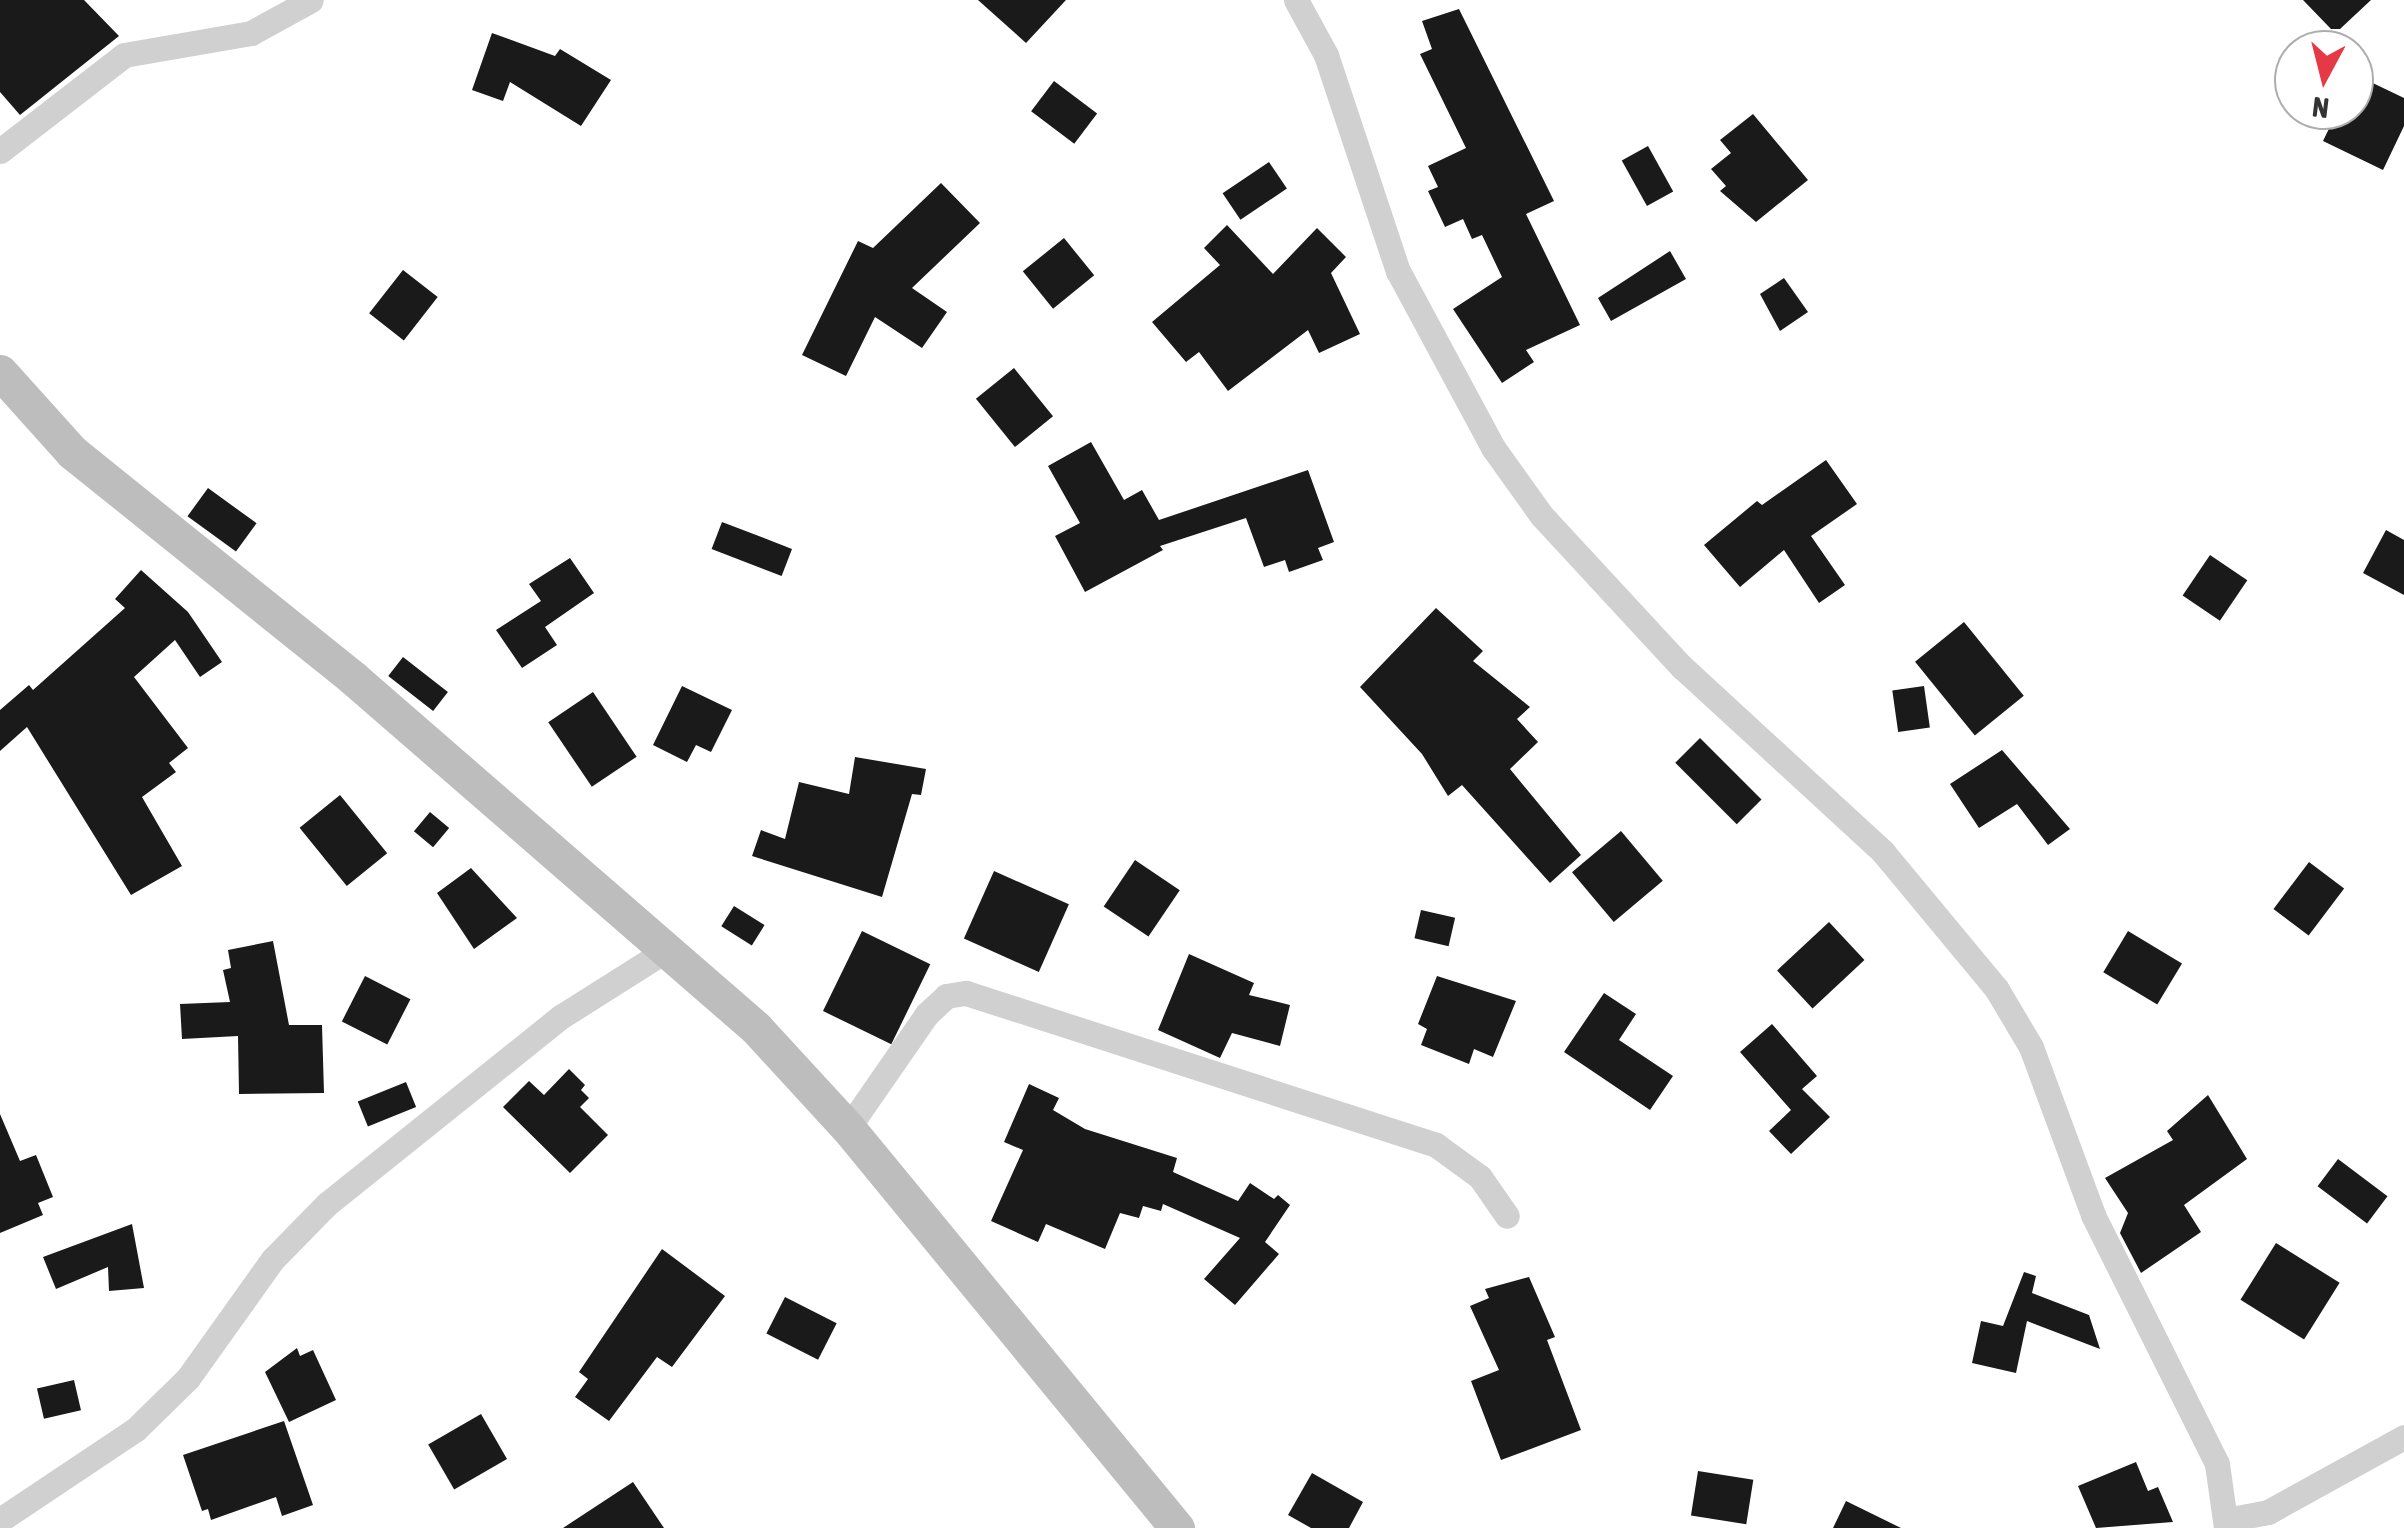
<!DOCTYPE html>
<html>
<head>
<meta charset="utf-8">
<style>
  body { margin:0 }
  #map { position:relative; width:2404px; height:1528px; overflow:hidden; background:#fff; font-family:"Asap Condensed",sans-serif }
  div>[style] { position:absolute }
  .building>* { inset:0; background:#1a1a1a; transform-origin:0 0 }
  .minor>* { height:25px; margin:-12.5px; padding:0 12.5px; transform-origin:12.5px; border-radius:12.5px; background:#d0d0d0 }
  .secondary>* { height:35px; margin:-17.5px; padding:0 17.5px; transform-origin:17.5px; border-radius:17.5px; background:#bdbdbd }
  span { translate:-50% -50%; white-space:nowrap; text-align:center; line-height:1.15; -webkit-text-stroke:10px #fff; paint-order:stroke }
  .north { position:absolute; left:2274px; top:30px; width:100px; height:100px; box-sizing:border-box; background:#fff; border:2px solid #adadad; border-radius:50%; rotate:187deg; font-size:28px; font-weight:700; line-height:40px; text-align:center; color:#333 }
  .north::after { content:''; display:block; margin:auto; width:35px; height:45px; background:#e63946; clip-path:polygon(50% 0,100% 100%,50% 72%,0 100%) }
</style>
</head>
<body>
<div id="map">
  <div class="building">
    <i style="clip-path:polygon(0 0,84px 0,119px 36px,20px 115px,0 92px)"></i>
    <i style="clip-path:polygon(978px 0,1066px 0,1026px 43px)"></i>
    <i style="clip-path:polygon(2303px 0,2371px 0,2340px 29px,2331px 29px)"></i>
    <i style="clip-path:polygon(1459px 9px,1554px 201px,1526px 214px,1580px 325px,1526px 350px,1534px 362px,1502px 383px,1453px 309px,1502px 277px,1482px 235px,1472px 239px,1463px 219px,1445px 227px,1428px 191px,1438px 187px,1428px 166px,1466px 148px,1420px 54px,1432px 49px,1422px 21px)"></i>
    <i style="clip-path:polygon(492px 33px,555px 56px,560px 49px,611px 80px,581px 126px,510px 82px,503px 101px,472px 90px)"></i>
    <i style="clip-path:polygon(2354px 74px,2404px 98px,2404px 126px,2383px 170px,2323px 141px,2338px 110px,2354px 110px)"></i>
    <i style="left:1054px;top:81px;width:54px;height:38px;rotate:37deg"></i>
    <i style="clip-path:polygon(1753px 114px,1808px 180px,1756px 222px,1720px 191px,1726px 186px,1711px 169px,1731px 153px,1720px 140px)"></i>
    <i style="left:1648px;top:146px;width:52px;height:30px;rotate:61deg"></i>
    <i style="left:1269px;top:162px;width:32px;height:56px;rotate:56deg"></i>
    <i style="clip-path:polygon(941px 183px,980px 223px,912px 288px,947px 312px,922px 348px,875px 317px,846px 376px,802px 355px,858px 241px,873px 248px)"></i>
    <i style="clip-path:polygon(1227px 225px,1273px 274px,1317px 228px,1346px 257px,1331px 273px,1360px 334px,1319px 353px,1308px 330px,1228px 391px,1199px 352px,1186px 362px,1152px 322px,1220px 265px,1204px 248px)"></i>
    <i style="left:1064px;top:238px;width:48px;height:53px;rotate:51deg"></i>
    <i style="clip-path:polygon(1670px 251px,1686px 279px,1611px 321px,1598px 298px)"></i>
    <i style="left:403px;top:270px;width:44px;height:55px;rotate:38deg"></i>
    <i style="clip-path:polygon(1784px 278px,1808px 312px,1780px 331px,1760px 294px)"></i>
    <i style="left:1014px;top:368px;width:62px;height:49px;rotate:51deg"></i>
    <i style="clip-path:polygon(1091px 442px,1124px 500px,1142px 490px,1159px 520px,1308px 470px,1334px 542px,1318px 548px,1323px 560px,1289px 572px,1285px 560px,1264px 567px,1246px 518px,1160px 546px,1163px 550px,1085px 592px,1055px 536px,1080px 523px,1048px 466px)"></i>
    <i style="clip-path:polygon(1826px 460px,1857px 504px,1811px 536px,1845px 585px,1819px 603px,1784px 550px,1740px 587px,1704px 545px,1757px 501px,1762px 505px)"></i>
    <i style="left:208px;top:488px;width:60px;height:35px;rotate:36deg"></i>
    <i style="left:722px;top:522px;width:75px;height:29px;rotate:21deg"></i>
    <i style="clip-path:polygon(2386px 530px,2404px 540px,2404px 595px,2363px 573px)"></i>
    <i style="left:2210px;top:555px;width:45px;height:49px;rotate:34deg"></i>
    <i style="clip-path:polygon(570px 558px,594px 593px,545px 627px,557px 645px,522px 668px,496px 630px,541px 601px,529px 584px)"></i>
    <i style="clip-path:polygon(141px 570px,188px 612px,222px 662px,200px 677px,175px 640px,134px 677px,188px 748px,169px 763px,176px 772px,142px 797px,182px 866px,131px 895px,27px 727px,0 751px,0 710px,29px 685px,33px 690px,125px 608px,115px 599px)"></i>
    <i style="clip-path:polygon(1436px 608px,1483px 651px,1473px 661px,1530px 707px,1517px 719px,1538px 742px,1510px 769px,1581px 855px,1550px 883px,1462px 785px,1448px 796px,1422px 754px,1360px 687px)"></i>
    <i style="left:1964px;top:622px;width:95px;height:63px;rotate:51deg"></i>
    <i style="left:403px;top:657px;width:57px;height:24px;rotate:38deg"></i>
    <i style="clip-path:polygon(682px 686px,732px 710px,711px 752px,696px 745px,687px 762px,653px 745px)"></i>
    <i style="left:1924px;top:686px;width:42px;height:32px;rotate:82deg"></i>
    <i style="left:593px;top:692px;width:78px;height:54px;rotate:56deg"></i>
    <i style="left:1700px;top:738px;width:87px;height:35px;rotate:45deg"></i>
    <i style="clip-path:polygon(2002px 750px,2070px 829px,2048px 845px,2017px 804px,1979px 828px,1950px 784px)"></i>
    <i style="clip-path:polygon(855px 757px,926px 769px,921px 795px,912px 794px,882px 897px,752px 856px,761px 830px,785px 839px,799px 782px,849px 794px)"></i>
    <i style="left:340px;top:795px;width:75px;height:52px;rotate:51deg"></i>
    <i style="left:430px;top:812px;width:25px;height:25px;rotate:40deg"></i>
    <i style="left:1621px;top:831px;width:65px;height:64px;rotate:50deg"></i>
    <i style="left:1135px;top:860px;width:54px;height:56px;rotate:34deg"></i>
    <i style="left:2309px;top:862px;width:44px;height:59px;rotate:37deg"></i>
    <i style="clip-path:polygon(471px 868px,517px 918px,474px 949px,437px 893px)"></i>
    <i style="left:994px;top:871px;width:82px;height:74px;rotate:24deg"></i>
    <i style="left:734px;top:906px;width:36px;height:24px;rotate:32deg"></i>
    <i style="left:1421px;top:910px;width:35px;height:29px;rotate:13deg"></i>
    <i style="left:1829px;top:922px;width:52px;height:71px;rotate:47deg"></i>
    <i style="left:862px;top:931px;width:76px;height:89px;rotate:26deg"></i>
    <i style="left:2128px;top:931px;width:63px;height:48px;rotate:31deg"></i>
    <i style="clip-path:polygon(273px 941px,289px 1025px,322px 1025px,324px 1093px,239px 1094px,238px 1036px,182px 1039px,180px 1004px,230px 1002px,223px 970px,231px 968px,228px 950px)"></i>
    <i style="clip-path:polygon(1189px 954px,1254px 983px,1249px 995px,1290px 1005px,1280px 1046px,1232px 1033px,1220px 1058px,1158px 1030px)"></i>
    <i style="left:365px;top:976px;width:51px;height:51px;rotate:27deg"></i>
    <i style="clip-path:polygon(1437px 976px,1516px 1001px,1493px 1057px,1474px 1049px,1469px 1064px,1421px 1045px,1427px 1029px,1418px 1024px)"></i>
    <i style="clip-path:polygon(1604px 993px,1636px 1014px,1619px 1040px,1673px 1076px,1650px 1110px,1564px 1052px)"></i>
    <i style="clip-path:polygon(1772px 1024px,1817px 1076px,1802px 1089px,1830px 1117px,1791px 1154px,1769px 1131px,1791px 1110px,1740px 1052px)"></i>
    <i style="clip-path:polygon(569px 1069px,585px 1085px,581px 1090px,589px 1098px,580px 1107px,608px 1135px,570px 1173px,503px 1107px,529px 1081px,544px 1095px)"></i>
    <i style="left:406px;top:1082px;width:27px;height:52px;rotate:68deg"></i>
    <i style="clip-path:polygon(1029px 1084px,1059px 1098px,1053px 1110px,1085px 1129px,1177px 1158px,1173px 1172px,1238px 1201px,1250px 1183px,1274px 1199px,1278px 1195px,1290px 1205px,1265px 1242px,1279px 1254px,1235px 1305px,1204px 1279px,1240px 1238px,1163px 1204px,1161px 1211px,1143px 1206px,1139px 1218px,1120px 1213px,1105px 1249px,1046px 1224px,1038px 1242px,991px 1221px,1023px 1150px,1004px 1142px)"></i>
    <i style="clip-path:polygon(2208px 1095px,2247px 1159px,2184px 1205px,2201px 1232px,2141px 1273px,2120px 1233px,2128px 1213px,2105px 1178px,2173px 1140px,2167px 1131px)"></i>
    <i style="clip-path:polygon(0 1114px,20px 1161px,36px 1155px,53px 1197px,38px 1203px,43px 1215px,0 1233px)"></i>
    <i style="left:2338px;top:1159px;width:62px;height:34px;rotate:37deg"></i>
    <i style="clip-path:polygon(132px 1224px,144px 1288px,109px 1291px,108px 1267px,56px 1289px,43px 1257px)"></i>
    <i style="left:2276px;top:1243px;width:75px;height:67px;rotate:32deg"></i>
    <i style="clip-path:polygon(662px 1249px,725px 1296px,672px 1367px,657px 1357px,609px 1421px,575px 1397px,588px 1379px,579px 1372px)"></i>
    <i style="clip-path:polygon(2024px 1272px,2036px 1276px,2032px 1293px,2089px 1315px,2100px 1349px,2027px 1321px,2016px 1373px,1972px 1363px,1981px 1321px,2003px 1326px)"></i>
    <i style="clip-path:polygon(1529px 1277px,1555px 1337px,1547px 1340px,1581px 1430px,1501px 1460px,1471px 1381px,1499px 1370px,1470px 1306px,1489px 1298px,1485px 1289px)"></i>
    <i style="left:785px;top:1297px;width:58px;height:41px;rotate:27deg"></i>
    <i style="clip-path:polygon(297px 1348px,300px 1356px,313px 1350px,336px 1400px,289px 1422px,265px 1372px)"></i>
    <i style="left:74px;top:1380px;width:31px;height:38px;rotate:77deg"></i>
    <i style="left:481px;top:1414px;width:52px;height:61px;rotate:60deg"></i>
    <i style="clip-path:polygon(284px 1421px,313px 1505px,282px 1516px,276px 1497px,211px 1520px,208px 1509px,202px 1511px,183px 1455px)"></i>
    <i style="clip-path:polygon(2136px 1462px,2148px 1491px,2158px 1487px,2173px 1522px,2096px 1528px,2078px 1486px)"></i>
    <i style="left:1698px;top:1471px;width:56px;height:45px;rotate:9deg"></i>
    <i style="clip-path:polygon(1312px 1473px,1363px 1502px,1349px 1528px,1311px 1528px,1288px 1515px)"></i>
    <i style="clip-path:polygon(633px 1482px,664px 1528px,563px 1528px)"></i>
    <i style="clip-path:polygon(1846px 1501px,1901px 1528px,1833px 1528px)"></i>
  </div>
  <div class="minor">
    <i style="left:1296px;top:0;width:63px;rotate:61.4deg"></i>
    <i style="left:1326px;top:55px;width:228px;rotate:71.6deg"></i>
    <i style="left:1398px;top:271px;width:202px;rotate:61.7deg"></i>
    <i style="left:1494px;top:449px;width:82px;rotate:54.4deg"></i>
    <i style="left:1542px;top:516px;width:206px;rotate:47.2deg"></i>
    <i style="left:1682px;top:667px;width:273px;rotate:42.6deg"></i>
    <i style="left:1883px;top:852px;width:177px;rotate:50.3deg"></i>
    <i style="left:1996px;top:988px;width:69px;rotate:59.3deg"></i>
    <i style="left:2031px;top:1047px;width:179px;rotate:69.7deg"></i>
    <i style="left:2093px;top:1215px;width:278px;rotate:63.5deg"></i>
    <i style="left:2217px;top:1464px;width:65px;rotate:82deg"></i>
    <i style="left:0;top:151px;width:157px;rotate:-37.7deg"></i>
    <i style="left:124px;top:55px;width:129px;rotate:-9.8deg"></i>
    <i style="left:251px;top:33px;width:68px;rotate:-28.8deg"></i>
    <i style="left:848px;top:1128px;width:139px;rotate:-55.3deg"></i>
    <i style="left:927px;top:1014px;width:26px;rotate:-43deg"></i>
    <i style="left:946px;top:996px;width:20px;rotate:-9deg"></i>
    <i style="left:966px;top:993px;width:494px;rotate:17.9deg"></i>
    <i style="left:1436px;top:1145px;width:54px;rotate:36deg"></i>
    <i style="left:1480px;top:1177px;width:47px;rotate:55.3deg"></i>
    <i style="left:0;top:1520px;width:164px;rotate:-33.8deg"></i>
    <i style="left:136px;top:1429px;width:73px;rotate:-44.4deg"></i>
    <i style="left:188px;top:1378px;width:146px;rotate:-54.5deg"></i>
    <i style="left:273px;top:1259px;width:77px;rotate:-45.5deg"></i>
    <i style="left:327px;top:1204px;width:301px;rotate:-38.7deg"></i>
    <i style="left:562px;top:1016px;width:125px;rotate:-32.3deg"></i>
    <i style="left:2226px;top:1520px;width:43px;rotate:-10.8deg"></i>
    <i style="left:2268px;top:1512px;width:155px;rotate:-28.9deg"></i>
  </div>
  <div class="secondary">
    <i style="left:0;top:372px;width:108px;rotate:48deg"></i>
    <i style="left:72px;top:452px;width:361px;rotate:38.8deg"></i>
    <i style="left:353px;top:678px;width:534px;rotate:40.97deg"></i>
    <i style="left:756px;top:1028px;width:136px;rotate:47.4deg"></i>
    <i style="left:848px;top:1128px;width:518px;rotate:50.56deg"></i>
  </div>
  <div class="north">N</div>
</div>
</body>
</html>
